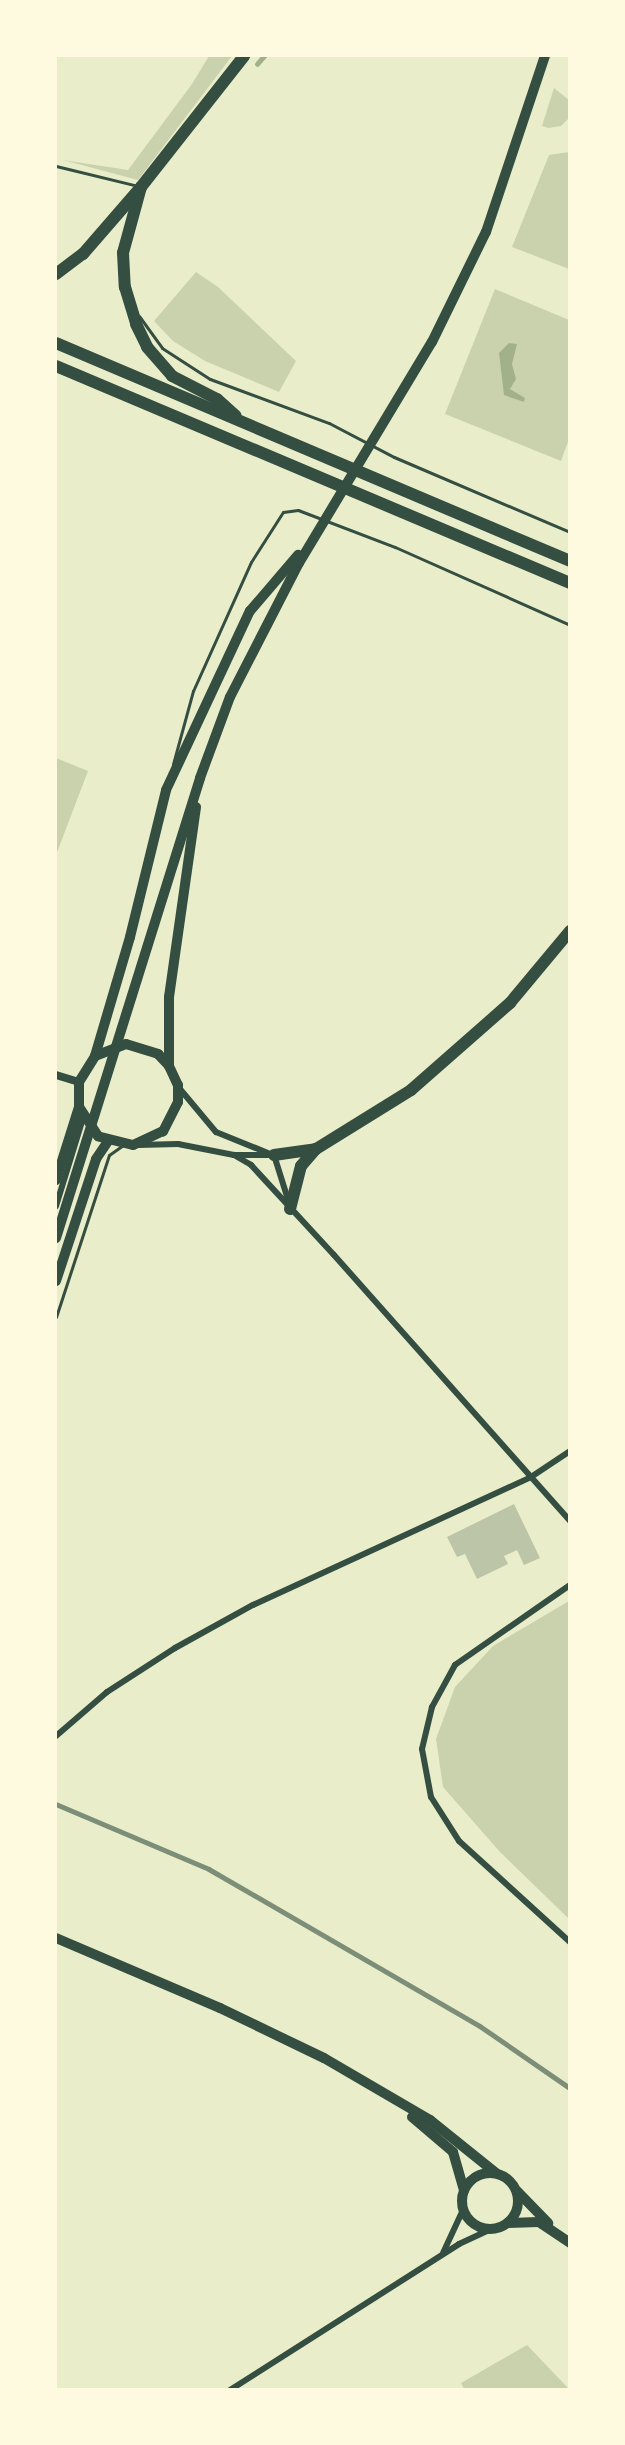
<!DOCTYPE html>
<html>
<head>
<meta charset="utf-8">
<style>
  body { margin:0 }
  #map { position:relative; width:625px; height:2445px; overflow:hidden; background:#e9edc9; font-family:"Space Grotesk",sans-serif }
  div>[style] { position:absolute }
  .green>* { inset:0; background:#cad2ad }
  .water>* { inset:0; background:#a3b18a }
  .stream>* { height:4.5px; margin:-2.25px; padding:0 2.25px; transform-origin:2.25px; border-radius:2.25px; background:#a3b18a }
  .building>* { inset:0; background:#bcc5a7 }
  .service>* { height:3px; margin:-1.5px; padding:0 1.5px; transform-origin:1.5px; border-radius:1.5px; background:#344e41 }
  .minor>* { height:6px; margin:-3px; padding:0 3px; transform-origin:3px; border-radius:3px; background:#344e41 }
  .tertiary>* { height:8px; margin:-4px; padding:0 4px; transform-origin:4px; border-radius:4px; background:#344e41 }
  .primary>* { height:10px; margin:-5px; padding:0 5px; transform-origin:5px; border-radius:5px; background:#344e41 }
  .primary>.ring { margin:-5px; padding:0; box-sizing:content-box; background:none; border:10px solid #344e41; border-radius:50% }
  .motorway>* { height:12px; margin:-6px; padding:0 6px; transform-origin:6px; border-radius:6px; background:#344e41 }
  .rail>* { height:4.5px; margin:-2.25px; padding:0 2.25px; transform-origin:2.25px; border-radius:2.25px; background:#7c8e77 }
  span { translate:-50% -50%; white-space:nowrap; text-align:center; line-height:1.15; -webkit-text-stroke:6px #fefae0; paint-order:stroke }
  .frame { position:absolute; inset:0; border:57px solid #fefae0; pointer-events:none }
</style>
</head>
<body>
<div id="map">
  <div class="green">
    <i style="clip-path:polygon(209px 56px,232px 56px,138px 180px,63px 160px,128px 170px,192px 84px)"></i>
    <i style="clip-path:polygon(554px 88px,569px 100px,569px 118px,561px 126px,549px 128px,542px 126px)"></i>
    <i style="clip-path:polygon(569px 152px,570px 152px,569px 269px,512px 247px,549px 155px)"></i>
    <i style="clip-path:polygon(196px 272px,218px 287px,296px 361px,279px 392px,205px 361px,173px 341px,154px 321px)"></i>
    <i style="clip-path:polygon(495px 289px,569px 320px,569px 439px,561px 461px,445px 414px)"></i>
    <i style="clip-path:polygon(56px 758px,88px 771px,56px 855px)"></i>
    <i style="clip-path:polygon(569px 1601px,569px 1919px,500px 1852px,443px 1787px,436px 1739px,455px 1687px,493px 1646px)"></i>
    <i style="clip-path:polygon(527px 2345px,569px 2389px,464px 2389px,461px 2383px)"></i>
  </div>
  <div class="water">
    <i style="clip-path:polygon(509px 343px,517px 344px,512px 364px,516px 379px,510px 389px,525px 398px,524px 402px,504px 395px,499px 353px)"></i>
  </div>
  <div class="stream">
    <i style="left:257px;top:64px;width:11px;rotate:-49deg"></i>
  </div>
  <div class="building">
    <i style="clip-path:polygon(514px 1504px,540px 1558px,524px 1565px,517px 1550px,504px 1556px,508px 1564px,477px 1579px,465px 1554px,457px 1557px,447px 1537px)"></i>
  </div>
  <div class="service">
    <i style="left:56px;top:166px;width:84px;rotate:13.7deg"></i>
    <i style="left:139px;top:316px;width:39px;rotate:54deg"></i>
    <i style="left:162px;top:348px;width:57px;rotate:32.9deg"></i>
    <i style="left:210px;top:379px;width:127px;rotate:20.3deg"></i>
    <i style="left:329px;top:423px;width:73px;rotate:27.6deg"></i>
    <i style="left:394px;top:457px;width:191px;rotate:23.1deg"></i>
    <i style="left:173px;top:764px;width:76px;rotate:-74.7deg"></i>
    <i style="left:193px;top:691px;width:141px;rotate:-65.8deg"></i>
    <i style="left:251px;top:562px;width:59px;rotate:-57.4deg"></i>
    <i style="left:283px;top:512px;width:15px;rotate:-8deg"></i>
    <i style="left:298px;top:510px;width:104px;rotate:20.9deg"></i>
    <i style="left:395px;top:547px;width:192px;rotate:24deg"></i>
    <i style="left:56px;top:1317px;width:170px;rotate:-71.9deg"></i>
    <i style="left:109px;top:1155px;width:16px;rotate:-35deg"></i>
  </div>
  <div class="minor">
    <i style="left:180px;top:1089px;width:56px;rotate:50.1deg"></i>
    <i style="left:216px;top:1132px;width:56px;rotate:22deg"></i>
    <i style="left:138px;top:1145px;width:40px;rotate:-1.4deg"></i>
    <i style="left:178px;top:1144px;width:57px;rotate:11.1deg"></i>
    <i style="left:234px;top:1155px;width:40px"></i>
    <i style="left:234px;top:1155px;width:20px;rotate:30deg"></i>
    <i style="left:251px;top:1165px;width:122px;rotate:47.3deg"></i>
    <i style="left:334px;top:1255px;width:356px;rotate:48.4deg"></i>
    <i style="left:274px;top:1155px;width:50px;rotate:72.6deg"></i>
    <i style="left:56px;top:1206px;width:92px;rotate:-72.9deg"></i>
    <i style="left:570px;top:1585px;width:140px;rotate:145.2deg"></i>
    <i style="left:455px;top:1665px;width:48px;rotate:118.7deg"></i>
    <i style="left:432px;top:1707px;width:43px;rotate:103.4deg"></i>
    <i style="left:422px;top:1749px;width:49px;rotate:79.4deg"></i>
    <i style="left:431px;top:1797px;width:52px;rotate:57.5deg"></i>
    <i style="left:459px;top:1841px;width:150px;rotate:42.3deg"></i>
    <i style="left:56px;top:1736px;width:67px;rotate:-40.8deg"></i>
    <i style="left:107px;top:1692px;width:81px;rotate:-32.9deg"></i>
    <i style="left:175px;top:1648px;width:89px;rotate:-28.9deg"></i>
    <i style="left:253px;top:1605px;width:306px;rotate:-24.7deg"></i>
    <i style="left:531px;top:1477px;width:47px;rotate:-33.7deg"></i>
    <i style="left:443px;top:2253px;width:47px;rotate:-65.1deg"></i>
    <i style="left:230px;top:2390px;width:272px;rotate:-32.5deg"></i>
    <i style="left:459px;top:2244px;width:35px;rotate:-25deg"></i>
  </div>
  <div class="tertiary">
    <i style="left:56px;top:1075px;width:24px;rotate:17deg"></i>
  </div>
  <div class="primary">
    <i style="left:95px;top:1056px;width:33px;rotate:-21deg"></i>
    <i style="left:126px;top:1044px;width:34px;rotate:17deg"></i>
    <i style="left:158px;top:1054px;width:16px;rotate:47deg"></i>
    <i style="left:169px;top:1066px;width:21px;rotate:65deg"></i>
    <i style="left:178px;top:1085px;width:17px;rotate:90deg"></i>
    <i style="left:178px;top:1102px;width:33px;rotate:117deg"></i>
    <i style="left:163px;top:1131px;width:33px;rotate:155deg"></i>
    <i style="left:133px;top:1145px;width:36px;rotate:-166deg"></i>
    <i style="left:98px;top:1136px;width:35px;rotate:-123deg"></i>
    <i style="left:79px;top:1107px;width:25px;rotate:-90deg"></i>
    <i style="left:79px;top:1082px;width:31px;rotate:-58deg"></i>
    <i style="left:95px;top:1056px;width:124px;rotate:-73.6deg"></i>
    <i style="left:130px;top:937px;width:151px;rotate:-76.2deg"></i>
    <i style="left:166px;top:790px;width:198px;rotate:-64.9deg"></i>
    <i style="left:250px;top:611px;width:74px;rotate:-49.4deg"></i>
    <i style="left:169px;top:1066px;width:69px;rotate:-90deg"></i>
    <i style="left:169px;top:997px;width:192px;rotate:-81.9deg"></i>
    <i style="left:56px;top:1180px;width:77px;rotate:-72.5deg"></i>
    <i style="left:56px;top:1238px;width:482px;rotate:-72.6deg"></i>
    <i style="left:200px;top:778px;width:86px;rotate:-69.7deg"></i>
    <i style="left:230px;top:697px;width:151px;rotate:-62.8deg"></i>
    <i style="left:299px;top:563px;width:258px;rotate:-59deg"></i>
    <i style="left:432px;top:342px;width:123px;rotate:-63.9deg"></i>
    <i style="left:486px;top:232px;width:186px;rotate:-71.5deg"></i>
    <i style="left:56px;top:1281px;width:128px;rotate:-71.8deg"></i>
    <i style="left:96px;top:1159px;width:22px;rotate:-56deg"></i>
    <i style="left:56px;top:1938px;width:178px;rotate:23.1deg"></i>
    <i style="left:220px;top:2008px;width:115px;rotate:25.7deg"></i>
    <i style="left:324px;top:2058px;width:123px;rotate:30.3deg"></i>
    <i style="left:430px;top:2120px;width:85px;rotate:38.8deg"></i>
    <i style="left:412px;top:2117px;width:54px;rotate:40.5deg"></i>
    <i style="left:453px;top:2152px;width:40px;rotate:74deg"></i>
    <i class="ring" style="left:462px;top:2173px;width:46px;height:46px"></i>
    <i style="left:517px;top:2191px;width:45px;rotate:45.9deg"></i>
    <i style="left:508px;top:2223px;width:31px;rotate:-2deg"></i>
    <i style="left:539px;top:2222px;width:37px;rotate:34deg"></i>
  </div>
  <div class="motorway">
    <i style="left:141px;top:187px;width:68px;rotate:105.3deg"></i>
    <i style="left:123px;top:253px;width:34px;rotate:87deg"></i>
    <i style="left:125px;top:287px;width:39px;rotate:73deg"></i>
    <i style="left:136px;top:324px;width:25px;rotate:64deg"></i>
    <i style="left:147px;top:347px;width:38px;rotate:49deg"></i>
    <i style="left:172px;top:376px;width:51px;rotate:27.1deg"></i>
    <i style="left:217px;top:399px;width:25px;rotate:42deg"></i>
    <i style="left:56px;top:274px;width:34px;rotate:-37deg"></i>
    <i style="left:83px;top:254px;width:89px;rotate:-49.1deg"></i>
    <i style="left:141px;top:187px;width:167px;rotate:-51.8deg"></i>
    <i style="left:56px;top:343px;width:558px;rotate:22.98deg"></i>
    <i style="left:56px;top:366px;width:558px;rotate:22.89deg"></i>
    <i style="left:274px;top:1155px;width:42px;rotate:-8.1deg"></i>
    <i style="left:316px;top:1149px;width:112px;rotate:-31.8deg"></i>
    <i style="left:411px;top:1090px;width:132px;rotate:-41.3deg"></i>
    <i style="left:510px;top:1003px;width:94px;rotate:-50.2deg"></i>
    <i style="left:290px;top:1209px;width:44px;rotate:-75.7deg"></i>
    <i style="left:301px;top:1166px;width:23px;rotate:-49deg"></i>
  </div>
  <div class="rail">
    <i style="left:56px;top:1804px;width:166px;rotate:23deg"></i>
    <i style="left:209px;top:1869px;width:313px;rotate:30.1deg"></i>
    <i style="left:480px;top:2026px;width:109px;rotate:34.6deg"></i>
  </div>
  <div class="frame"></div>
</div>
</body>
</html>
